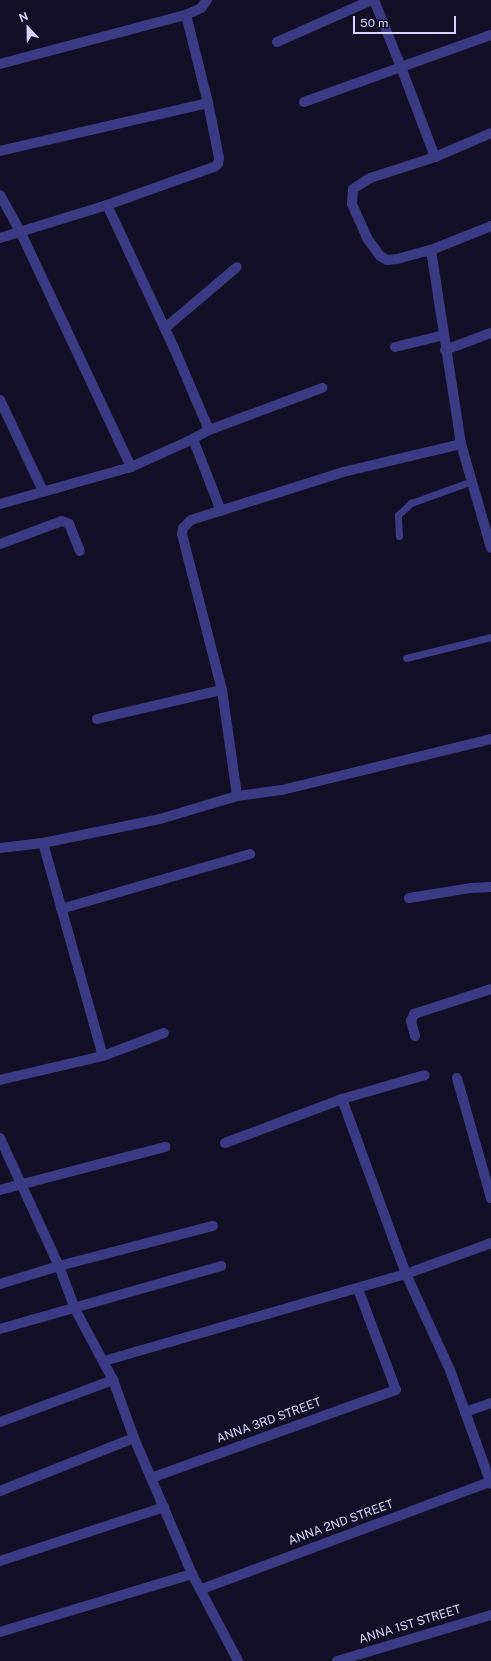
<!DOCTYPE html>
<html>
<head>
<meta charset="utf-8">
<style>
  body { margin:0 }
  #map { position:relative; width:491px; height:1661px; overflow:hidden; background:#130f26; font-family:"Public Sans",sans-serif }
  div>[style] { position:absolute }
  .service>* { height:7px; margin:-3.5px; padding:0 3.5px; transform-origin:3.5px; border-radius:3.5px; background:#3d3a85 }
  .minor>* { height:10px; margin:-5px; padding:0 5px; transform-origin:5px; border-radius:5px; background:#3d3a85 }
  span { translate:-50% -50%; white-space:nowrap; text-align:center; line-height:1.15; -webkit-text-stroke:3px #130f26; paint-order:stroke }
  .street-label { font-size:12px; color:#d9d4ff }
  .north { position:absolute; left:8px; top:8px; width:40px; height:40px; -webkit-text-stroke:3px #130f26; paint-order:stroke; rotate:338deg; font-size:11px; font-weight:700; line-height:16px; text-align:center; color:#d9d4ff }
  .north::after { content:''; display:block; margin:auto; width:14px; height:18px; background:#d9d4ff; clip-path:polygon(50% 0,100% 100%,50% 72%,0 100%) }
  .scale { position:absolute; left:353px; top:16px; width:103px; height:18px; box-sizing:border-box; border:2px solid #d9d4ff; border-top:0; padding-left:5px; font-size:12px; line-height:14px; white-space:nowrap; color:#d9d4ff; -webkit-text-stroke:3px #130f26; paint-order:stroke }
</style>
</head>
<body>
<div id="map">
  <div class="service">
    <i style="left:399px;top:536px;width:21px;rotate:-93deg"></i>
    <i style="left:398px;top:515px;width:18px;rotate:-43deg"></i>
    <i style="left:411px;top:503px;width:65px;rotate:-19.8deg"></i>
    <i style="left:406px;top:658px;width:88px;rotate:-13.9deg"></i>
  </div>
  <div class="minor">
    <i style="left:277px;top:42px;width:104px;rotate:-23.9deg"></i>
    <i style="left:0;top:64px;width:192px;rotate:-14.8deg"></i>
    <i style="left:304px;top:102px;width:103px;rotate:-19.8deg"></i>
    <i style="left:401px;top:67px;width:72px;rotate:-111.9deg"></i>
    <i style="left:491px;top:133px;width:61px;rotate:156.8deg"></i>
    <i style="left:435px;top:157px;width:68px;rotate:162.1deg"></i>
    <i style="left:370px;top:178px;width:20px;rotate:147deg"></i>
    <i style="left:353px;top:189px;width:15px;rotate:94deg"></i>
    <i style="left:352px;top:204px;width:37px;rotate:66deg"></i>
    <i style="left:367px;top:238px;width:22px;rotate:54deg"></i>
    <i style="left:380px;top:256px;width:8px;rotate:30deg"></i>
    <i style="left:387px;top:260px;width:10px;rotate:-6deg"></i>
    <i style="left:397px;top:259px;width:35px;rotate:-15deg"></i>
    <i style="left:431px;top:250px;width:65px;rotate:-21.8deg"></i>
    <i style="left:0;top:151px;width:213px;rotate:-13deg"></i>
    <i style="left:208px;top:103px;width:91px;rotate:-104deg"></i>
    <i style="left:186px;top:15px;width:17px;rotate:-25deg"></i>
    <i style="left:201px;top:8px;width:10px;rotate:-53deg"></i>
    <i style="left:435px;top:157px;width:96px;rotate:-110.7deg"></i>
    <i style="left:401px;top:67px;width:96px;rotate:-19.6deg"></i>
    <i style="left:0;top:195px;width:41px;rotate:60.9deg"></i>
    <i style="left:20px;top:231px;width:261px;rotate:64.8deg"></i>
    <i style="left:107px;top:205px;width:114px;rotate:-19.6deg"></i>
    <i style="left:214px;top:167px;width:5px;rotate:-37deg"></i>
    <i style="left:218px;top:164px;width:6px;rotate:-81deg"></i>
    <i style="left:219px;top:158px;width:56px;rotate:-101.3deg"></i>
    <i style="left:0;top:238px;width:112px;rotate:-17.1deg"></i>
    <i style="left:107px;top:205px;width:158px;rotate:64.9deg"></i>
    <i style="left:174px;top:348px;width:89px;rotate:66.9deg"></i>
    <i style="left:209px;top:430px;width:18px;rotate:151deg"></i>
    <i style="left:193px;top:439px;width:68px;rotate:155.7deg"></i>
    <i style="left:131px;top:467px;width:136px;rotate:164.2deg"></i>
    <i style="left:431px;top:250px;width:196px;rotate:81.2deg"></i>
    <i style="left:165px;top:328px;width:94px;rotate:-40.3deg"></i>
    <i style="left:395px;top:347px;width:50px;rotate:-13.8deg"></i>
    <i style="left:445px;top:350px;width:49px;rotate:-20.3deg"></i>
    <i style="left:0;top:400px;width:101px;rotate:64.7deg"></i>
    <i style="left:209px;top:430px;width:121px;rotate:-20.4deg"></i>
    <i style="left:193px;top:439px;width:77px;rotate:68.7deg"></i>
    <i style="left:0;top:544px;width:66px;rotate:-20.4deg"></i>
    <i style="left:62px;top:521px;width:8px;rotate:23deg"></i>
    <i style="left:69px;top:524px;width:29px;rotate:68deg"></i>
    <i style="left:222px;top:690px;width:107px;rotate:81.9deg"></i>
    <i style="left:97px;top:719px;width:128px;rotate:-13.1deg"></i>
    <i style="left:222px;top:690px;width:161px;rotate:-104.4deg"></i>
    <i style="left:182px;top:534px;width:6px;rotate:-81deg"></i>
    <i style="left:183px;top:528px;width:11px;rotate:-45deg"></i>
    <i style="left:191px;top:520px;width:159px;rotate:-17.5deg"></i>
    <i style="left:343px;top:472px;width:121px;rotate:-13.3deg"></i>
    <i style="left:461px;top:444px;width:108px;rotate:73.9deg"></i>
    <i style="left:43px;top:843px;width:221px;rotate:74.3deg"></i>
    <i style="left:0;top:848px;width:43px;rotate:-6.6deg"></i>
    <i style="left:43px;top:843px;width:119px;rotate:-11.6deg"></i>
    <i style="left:160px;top:819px;width:80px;rotate:-16.6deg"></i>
    <i style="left:237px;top:796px;width:45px;rotate:-7.6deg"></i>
    <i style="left:282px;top:790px;width:215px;rotate:-13.7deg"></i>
    <i style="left:409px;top:898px;width:63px;rotate:-9.2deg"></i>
    <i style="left:471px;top:888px;width:20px;rotate:-3deg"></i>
    <i style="left:61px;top:909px;width:197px;rotate:-16.2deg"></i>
    <i style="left:415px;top:1036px;width:16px;rotate:-105deg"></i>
    <i style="left:411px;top:1021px;width:8px;rotate:-67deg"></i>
    <i style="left:414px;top:1014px;width:81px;rotate:-18deg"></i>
    <i style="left:457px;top:1078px;width:125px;rotate:74.2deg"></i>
    <i style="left:0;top:1080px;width:106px;rotate:-13.1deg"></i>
    <i style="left:103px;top:1056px;width:65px;rotate:-20.7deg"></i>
    <i style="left:342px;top:1099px;width:186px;rotate:69.9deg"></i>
    <i style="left:406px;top:1274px;width:90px;rotate:-20deg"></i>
    <i style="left:0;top:1138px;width:141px;rotate:65.3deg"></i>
    <i style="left:59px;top:1266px;width:46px;rotate:69.6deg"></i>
    <i style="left:75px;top:1309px;width:81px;rotate:61.8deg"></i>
    <i style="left:113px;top:1380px;width:62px;rotate:70.1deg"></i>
    <i style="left:134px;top:1438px;width:148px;rotate:66.9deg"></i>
    <i style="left:192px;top:1574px;width:98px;rotate:62.1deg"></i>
    <i style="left:225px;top:1143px;width:125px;rotate:-20.6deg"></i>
    <i style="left:342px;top:1099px;width:86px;rotate:-16.1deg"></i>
    <i style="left:0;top:1190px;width:171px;rotate:-14.6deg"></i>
    <i style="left:0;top:1284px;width:62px;rotate:-17deg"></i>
    <i style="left:59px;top:1266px;width:159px;rotate:-14.6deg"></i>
    <i style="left:0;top:1329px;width:230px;rotate:-15.9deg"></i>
    <i style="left:104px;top:1361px;width:314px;rotate:-16.1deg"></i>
    <i style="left:406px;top:1274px;width:106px;rotate:65.4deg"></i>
    <i style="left:450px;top:1370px;width:121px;rotate:70.2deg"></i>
    <i style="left:465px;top:1412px;width:28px;rotate:-19deg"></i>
    <i style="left:0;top:1422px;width:121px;rotate:-20.4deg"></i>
    <i style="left:151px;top:1478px;width:260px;rotate:-19.8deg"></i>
    <i style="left:396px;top:1390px;width:108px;rotate:-110.6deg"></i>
    <i style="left:0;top:1491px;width:144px;rotate:-21.6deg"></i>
    <i style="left:0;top:1561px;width:173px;rotate:-18.2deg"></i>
    <i style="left:202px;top:1589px;width:307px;rotate:-20.4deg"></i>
    <i style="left:0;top:1632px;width:201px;rotate:-16.8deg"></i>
    <i style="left:337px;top:1661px;width:161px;rotate:-16.6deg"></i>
  </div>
  <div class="street-label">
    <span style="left:269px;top:1421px;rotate:-20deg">ANNA 3RD STREET</span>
    <span style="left:341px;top:1523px;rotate:-20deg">ANNA 2ND STREET</span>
    <span style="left:410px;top:1625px;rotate:-17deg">ANNA 1ST STREET</span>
  </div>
  <div class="north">N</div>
  <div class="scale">50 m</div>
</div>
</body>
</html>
